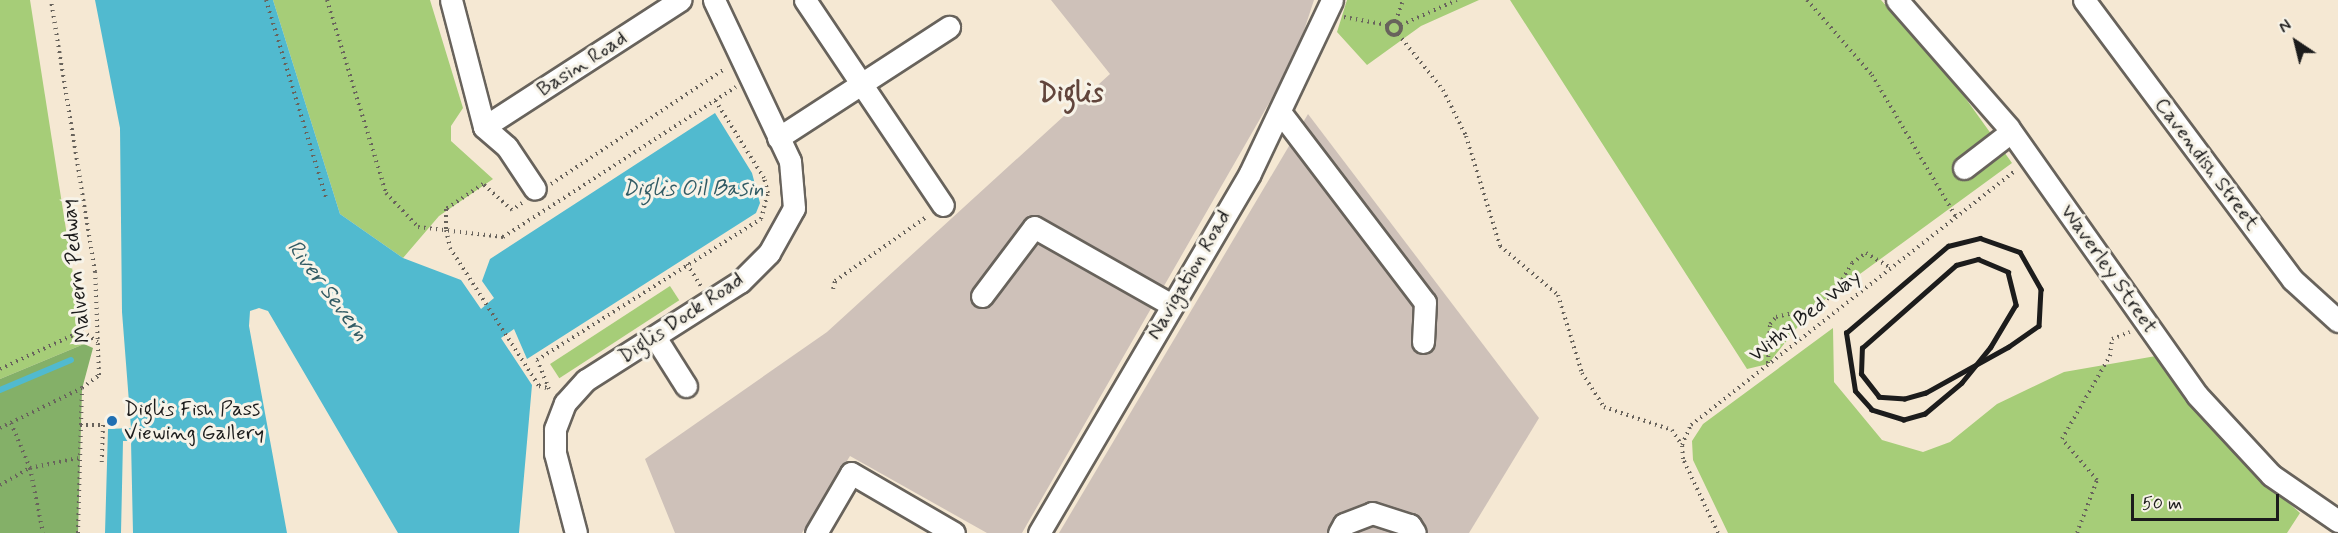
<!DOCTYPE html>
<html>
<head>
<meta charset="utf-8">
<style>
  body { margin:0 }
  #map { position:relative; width:2338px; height:533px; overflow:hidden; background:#f5e8d3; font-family:Mynerve,sans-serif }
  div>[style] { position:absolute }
  .industrial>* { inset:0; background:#cec1b9 }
  .green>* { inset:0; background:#a6cd78; transform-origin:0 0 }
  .forest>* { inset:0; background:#84b068 }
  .water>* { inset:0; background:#51bacf }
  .stream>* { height:6px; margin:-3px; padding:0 3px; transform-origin:3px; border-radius:3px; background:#51bacf }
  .path>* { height:4px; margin-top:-2px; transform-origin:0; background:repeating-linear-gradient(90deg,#68635c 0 1.5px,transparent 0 6px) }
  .path>.ring { margin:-2px; padding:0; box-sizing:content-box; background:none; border:4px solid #68635c; border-radius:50% }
  .roads { filter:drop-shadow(2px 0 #68635c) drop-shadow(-2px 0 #68635c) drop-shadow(0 2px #68635c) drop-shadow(0 -2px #68635c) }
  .minor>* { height:21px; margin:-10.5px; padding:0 10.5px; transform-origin:10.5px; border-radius:10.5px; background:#fff }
  .rail>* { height:4.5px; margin:-2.25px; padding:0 2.25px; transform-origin:2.25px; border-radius:2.25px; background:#1c1c1c }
  .dots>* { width:16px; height:16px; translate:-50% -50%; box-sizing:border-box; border:3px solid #f7f3e8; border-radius:50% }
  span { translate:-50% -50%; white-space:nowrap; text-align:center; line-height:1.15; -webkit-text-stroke:6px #f7f3e8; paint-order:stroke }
  .street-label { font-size:21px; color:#1c1c1c }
  .poi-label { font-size:21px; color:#1c1c1c }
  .left { translate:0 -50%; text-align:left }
  .water-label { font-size:22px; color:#315b64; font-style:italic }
  .district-label { font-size:27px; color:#61453c; font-weight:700 }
  .north { position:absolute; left:2266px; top:12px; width:60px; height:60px; -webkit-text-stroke:4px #f7f3e8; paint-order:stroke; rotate:325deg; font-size:16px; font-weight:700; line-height:24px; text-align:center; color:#1c1c1c }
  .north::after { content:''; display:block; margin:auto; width:21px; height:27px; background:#1c1c1c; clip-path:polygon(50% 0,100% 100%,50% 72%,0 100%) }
  .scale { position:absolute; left:2131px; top:494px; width:148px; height:27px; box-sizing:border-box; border:3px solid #1c1c1c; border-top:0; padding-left:8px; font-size:18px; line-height:21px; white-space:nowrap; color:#1c1c1c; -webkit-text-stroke:4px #f7f3e8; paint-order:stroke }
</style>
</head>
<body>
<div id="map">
  <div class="industrial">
    <i style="clip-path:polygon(1051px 0,1314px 0,1295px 58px,1022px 533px,987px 533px,850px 456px,802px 533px,675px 533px,645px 459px,827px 332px,1110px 74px)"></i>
    <i style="clip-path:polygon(1308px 114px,1539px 418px,1469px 533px,1059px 533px)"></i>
  </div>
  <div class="green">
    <i style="clip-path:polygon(0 0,30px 0,84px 344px,0 379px)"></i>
    <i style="clip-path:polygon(273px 0,430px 0,463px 108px,451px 126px,451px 141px,493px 179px,439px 216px,403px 258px,340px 214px)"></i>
    <i style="clip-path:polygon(1347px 0,1479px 0,1421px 26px,1367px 65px,1337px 32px)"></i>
    <i style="clip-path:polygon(1510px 0,1881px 0,1956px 85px,2012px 163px,1812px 309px,1768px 364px,1747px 369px)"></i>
    <i style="left:670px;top:286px;width:17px;height:143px;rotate:57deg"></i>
    <i style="clip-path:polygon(1833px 328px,1834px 382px,1882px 440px,1923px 452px,1950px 442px,1997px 404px,2064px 372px,2156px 356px,2250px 468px,2300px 513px,2287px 533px,1728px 533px,1693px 460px,1692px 441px,1703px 424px)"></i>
  </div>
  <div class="forest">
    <i style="clip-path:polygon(84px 344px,93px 348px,82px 389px,78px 533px,0 533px,0 379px)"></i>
  </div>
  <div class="water">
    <i style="clip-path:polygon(95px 0,273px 0,340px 214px,403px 258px,461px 280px,481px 309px,494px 298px,482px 281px,490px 259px,715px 113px,752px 173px,760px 203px,756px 213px,527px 359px,514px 329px,501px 338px,532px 385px,519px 533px,398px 533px,268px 311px,259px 308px,250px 311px,249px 326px,287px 533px,133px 533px,131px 441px,123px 441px,121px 533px,105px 533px,108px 429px,131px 428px,122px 312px,120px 128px)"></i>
  </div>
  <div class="stream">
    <i style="left:0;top:390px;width:77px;rotate:-22.9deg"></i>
  </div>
  <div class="path">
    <i style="left:266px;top:0;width:206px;rotate:73.1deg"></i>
    <i style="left:327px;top:0;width:202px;rotate:73deg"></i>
    <i style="left:386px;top:193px;width:47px;rotate:46.7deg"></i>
    <i style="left:418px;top:227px;width:86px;rotate:6.7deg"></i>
    <i style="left:503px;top:237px;width:277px;rotate:-32.8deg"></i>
    <i style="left:1807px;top:0;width:99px;rotate:49.1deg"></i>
    <i style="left:1872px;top:75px;width:165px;rotate:59.4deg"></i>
    <i style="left:1344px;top:17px;width:44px;rotate:10.5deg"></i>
    <i class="ring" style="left:1387px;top:21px;width:10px;height:10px"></i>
    <i style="left:1396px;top:21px;width:22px;rotate:-72deg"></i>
    <i style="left:1401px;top:25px;width:61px;rotate:-24.1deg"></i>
    <i style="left:1398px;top:34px;width:72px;rotate:51.2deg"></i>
    <i style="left:1443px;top:90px;width:51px;rotate:63.4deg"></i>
    <i style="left:1466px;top:136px;width:115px;rotate:72.8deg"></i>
    <i style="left:1500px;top:246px;width:76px;rotate:40.2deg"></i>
    <i style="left:1558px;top:295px;width:82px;rotate:72.9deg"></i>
    <i style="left:1582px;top:373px;width:40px;rotate:57.1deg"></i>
    <i style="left:1604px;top:407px;width:72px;rotate:18.7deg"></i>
    <i style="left:1672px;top:430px;width:17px;rotate:57deg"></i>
    <i style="left:551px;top:184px;width:209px;rotate:-33.5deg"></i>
    <i style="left:522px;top:203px;width:12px;rotate:145deg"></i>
    <i style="left:512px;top:210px;width:39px;rotate:-138deg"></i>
    <i style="left:483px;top:184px;width:45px;rotate:146deg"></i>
    <i style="left:446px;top:209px;width:21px;rotate:90deg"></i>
    <i style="left:446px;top:230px;width:18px;rotate:77deg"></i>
    <i style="left:450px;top:248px;width:164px;rotate:57.2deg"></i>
    <i style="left:539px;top:386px;width:9px;rotate:13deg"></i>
    <i style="left:687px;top:264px;width:26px;rotate:58deg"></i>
    <i style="left:833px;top:289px;width:8px;rotate:-76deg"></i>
    <i style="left:835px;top:281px;width:113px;rotate:-35deg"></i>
    <i style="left:1768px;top:363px;width:39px;rotate:-87deg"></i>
    <i style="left:1770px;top:324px;width:9px;rotate:-49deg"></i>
    <i style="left:1776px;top:317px;width:37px;rotate:-13deg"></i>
    <i style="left:1812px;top:309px;width:25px;rotate:-34deg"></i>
    <i style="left:1833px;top:295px;width:37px;rotate:-59deg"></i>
    <i style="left:1852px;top:263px;width:17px;rotate:-36deg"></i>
    <i style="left:1866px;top:253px;width:29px;rotate:31deg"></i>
    <i style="left:0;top:369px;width:90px;rotate:-24.9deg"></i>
    <i style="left:82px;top:331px;width:19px;rotate:35deg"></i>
    <i style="left:549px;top:389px;width:31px;rotate:-112deg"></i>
    <i style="left:537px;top:360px;width:265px;rotate:-32.2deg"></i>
    <i style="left:761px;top:219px;width:27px;rotate:-75deg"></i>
    <i style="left:768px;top:193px;width:16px;rotate:-105deg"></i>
    <i style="left:764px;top:178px;width:92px;rotate:-122.1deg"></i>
    <i style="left:11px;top:423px;width:49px;rotate:67.1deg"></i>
    <i style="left:30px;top:468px;width:66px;rotate:78.7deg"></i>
    <i style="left:80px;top:425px;width:23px"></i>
    <i style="left:103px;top:425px;width:37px;rotate:92deg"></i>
    <i style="left:0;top:428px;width:91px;rotate:-26deg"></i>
    <i style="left:82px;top:388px;width:21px;rotate:-37deg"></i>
    <i style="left:99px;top:375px;width:103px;rotate:-92.2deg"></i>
    <i style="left:95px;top:272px;width:276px;rotate:-99.2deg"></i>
    <i style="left:0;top:485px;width:34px;rotate:-30deg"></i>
    <i style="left:30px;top:468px;width:49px;rotate:-11.8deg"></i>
    <i style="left:78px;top:533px;width:144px;rotate:-88.4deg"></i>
    <i style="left:1718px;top:533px;width:82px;rotate:-115.3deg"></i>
    <i style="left:1683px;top:459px;width:14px;rotate:-94deg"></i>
    <i style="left:1682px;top:445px;width:22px;rotate:-66deg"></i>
    <i style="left:1691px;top:425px;width:413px;rotate:-38.1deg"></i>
    <i style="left:2077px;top:533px;width:57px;rotate:-69.3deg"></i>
    <i style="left:2097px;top:480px;width:54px;rotate:-130.5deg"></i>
    <i style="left:2062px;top:439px;width:96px;rotate:-60deg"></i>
    <i style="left:2110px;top:356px;width:17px;rotate:-83deg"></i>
    <i style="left:2112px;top:339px;width:19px;rotate:-21deg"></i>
  </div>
  <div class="roads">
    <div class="minor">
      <i style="left:451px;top:0;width:131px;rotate:75.4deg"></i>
      <i style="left:484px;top:127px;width:30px;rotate:41deg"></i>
      <i style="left:507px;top:147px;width:50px;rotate:56.3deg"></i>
      <i style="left:805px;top:0;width:247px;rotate:56.1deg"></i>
      <i style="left:1897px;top:0;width:169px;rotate:48.8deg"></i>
      <i style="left:2008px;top:127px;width:328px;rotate:54.8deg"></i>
      <i style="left:2197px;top:395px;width:109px;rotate:47.2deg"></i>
      <i style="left:2271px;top:475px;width:81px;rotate:34.5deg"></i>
      <i style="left:2084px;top:0;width:349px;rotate:53.3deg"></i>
      <i style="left:2293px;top:280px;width:61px;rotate:42.3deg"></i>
      <i style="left:1280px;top:112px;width:239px;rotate:52.7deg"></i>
      <i style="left:1425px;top:302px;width:40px;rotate:92.9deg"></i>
      <i style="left:484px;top:127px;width:234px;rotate:-32.9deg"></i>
      <i style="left:778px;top:138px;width:204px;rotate:-33deg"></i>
      <i style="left:1964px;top:168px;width:59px;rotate:-37.5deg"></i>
      <i style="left:982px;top:296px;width:86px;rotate:-53deg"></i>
      <i style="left:1034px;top:227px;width:159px;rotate:29.5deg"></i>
      <i style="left:655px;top:337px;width:58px;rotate:57.7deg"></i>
      <i style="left:576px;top:533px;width:83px;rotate:-104.7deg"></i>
      <i style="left:555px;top:453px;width:24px;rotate:-90deg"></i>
      <i style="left:555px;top:429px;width:28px;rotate:-69deg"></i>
      <i style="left:565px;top:403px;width:31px;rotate:-48deg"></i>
      <i style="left:586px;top:380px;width:183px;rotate:-32.5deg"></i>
      <i style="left:740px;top:282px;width:41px;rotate:-45deg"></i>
      <i style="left:769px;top:253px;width:51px;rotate:-60.9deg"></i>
      <i style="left:794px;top:208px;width:47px;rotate:-94.9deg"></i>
      <i style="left:790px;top:161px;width:178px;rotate:-115.3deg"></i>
      <i style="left:816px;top:533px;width:69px;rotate:-59.7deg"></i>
      <i style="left:851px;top:473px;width:119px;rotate:30.2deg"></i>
      <i style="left:1039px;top:533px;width:417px;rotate:-59.6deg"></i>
      <i style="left:1250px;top:173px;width:191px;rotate:-64.6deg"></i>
      <i style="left:1339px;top:533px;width:10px;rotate:-61deg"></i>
      <i style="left:1344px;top:524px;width:30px;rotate:-21deg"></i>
      <i style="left:1372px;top:513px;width:40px;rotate:18deg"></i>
      <i style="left:1410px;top:525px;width:9px;rotate:58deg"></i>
    </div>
  </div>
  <div class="rail">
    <i style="left:2009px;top:347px;width:95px;rotate:151deg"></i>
    <i style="left:1926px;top:393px;width:22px;rotate:164deg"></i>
    <i style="left:1905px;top:399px;width:26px;rotate:-176deg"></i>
    <i style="left:1879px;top:397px;width:29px;rotate:-128deg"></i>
    <i style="left:1861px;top:374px;width:26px;rotate:-88deg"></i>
    <i style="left:1862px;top:348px;width:125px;rotate:-41.4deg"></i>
    <i style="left:1956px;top:265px;width:23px;rotate:-15deg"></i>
    <i style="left:1978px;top:259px;width:33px;rotate:23deg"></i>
    <i style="left:2008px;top:272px;width:34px;rotate:76deg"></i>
    <i style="left:2016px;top:305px;width:49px;rotate:120.8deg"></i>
    <i style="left:1991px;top:347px;width:46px;rotate:128.9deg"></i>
    <i style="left:1962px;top:383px;width:48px;rotate:140deg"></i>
    <i style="left:1925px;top:414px;width:22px;rotate:164deg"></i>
    <i style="left:1904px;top:420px;width:34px;rotate:-163deg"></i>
    <i style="left:1872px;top:410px;width:25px;rotate:-132deg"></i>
    <i style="left:1855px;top:391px;width:59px;rotate:-98.8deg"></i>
    <i style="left:1846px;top:333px;width:134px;rotate:-40.5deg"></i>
    <i style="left:1948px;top:246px;width:33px;rotate:-14deg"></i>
    <i style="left:1980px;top:238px;width:42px;rotate:19.3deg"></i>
    <i style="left:2020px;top:252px;width:43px;rotate:60.4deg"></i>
    <i style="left:2041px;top:289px;width:37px;rotate:93deg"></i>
    <i style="left:2039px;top:326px;width:37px;rotate:145deg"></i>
  </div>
  <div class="dots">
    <i style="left:112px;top:421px;background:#1f6fb2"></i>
  </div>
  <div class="street-label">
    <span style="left:582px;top:64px;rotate:-33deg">Basin Road</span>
    <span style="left:2207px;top:164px;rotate:53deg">Cavendish Street</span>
    <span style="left:2109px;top:269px;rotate:55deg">Waverley Street</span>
    <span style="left:76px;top:271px;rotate:-96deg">Malvern Pedway</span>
    <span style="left:1189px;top:275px;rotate:-60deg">Navigation Road</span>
    <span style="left:1805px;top:316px;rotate:-38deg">Withy Bed Way</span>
    <span style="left:681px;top:318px;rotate:-34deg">Diglis Dock Road</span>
  </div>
  <div class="poi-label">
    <span class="left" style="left:124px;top:421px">Diglis Fish Pass<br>Viewing Gallery</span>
  </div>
  <div class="water-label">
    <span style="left:693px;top:190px">Diglis Oil Basin</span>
    <span style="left:327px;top:291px;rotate:53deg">River Severn</span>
  </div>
  <div class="district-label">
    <span style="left:1071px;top:94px">Diglis</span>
  </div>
  <div class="north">N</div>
  <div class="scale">50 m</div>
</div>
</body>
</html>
